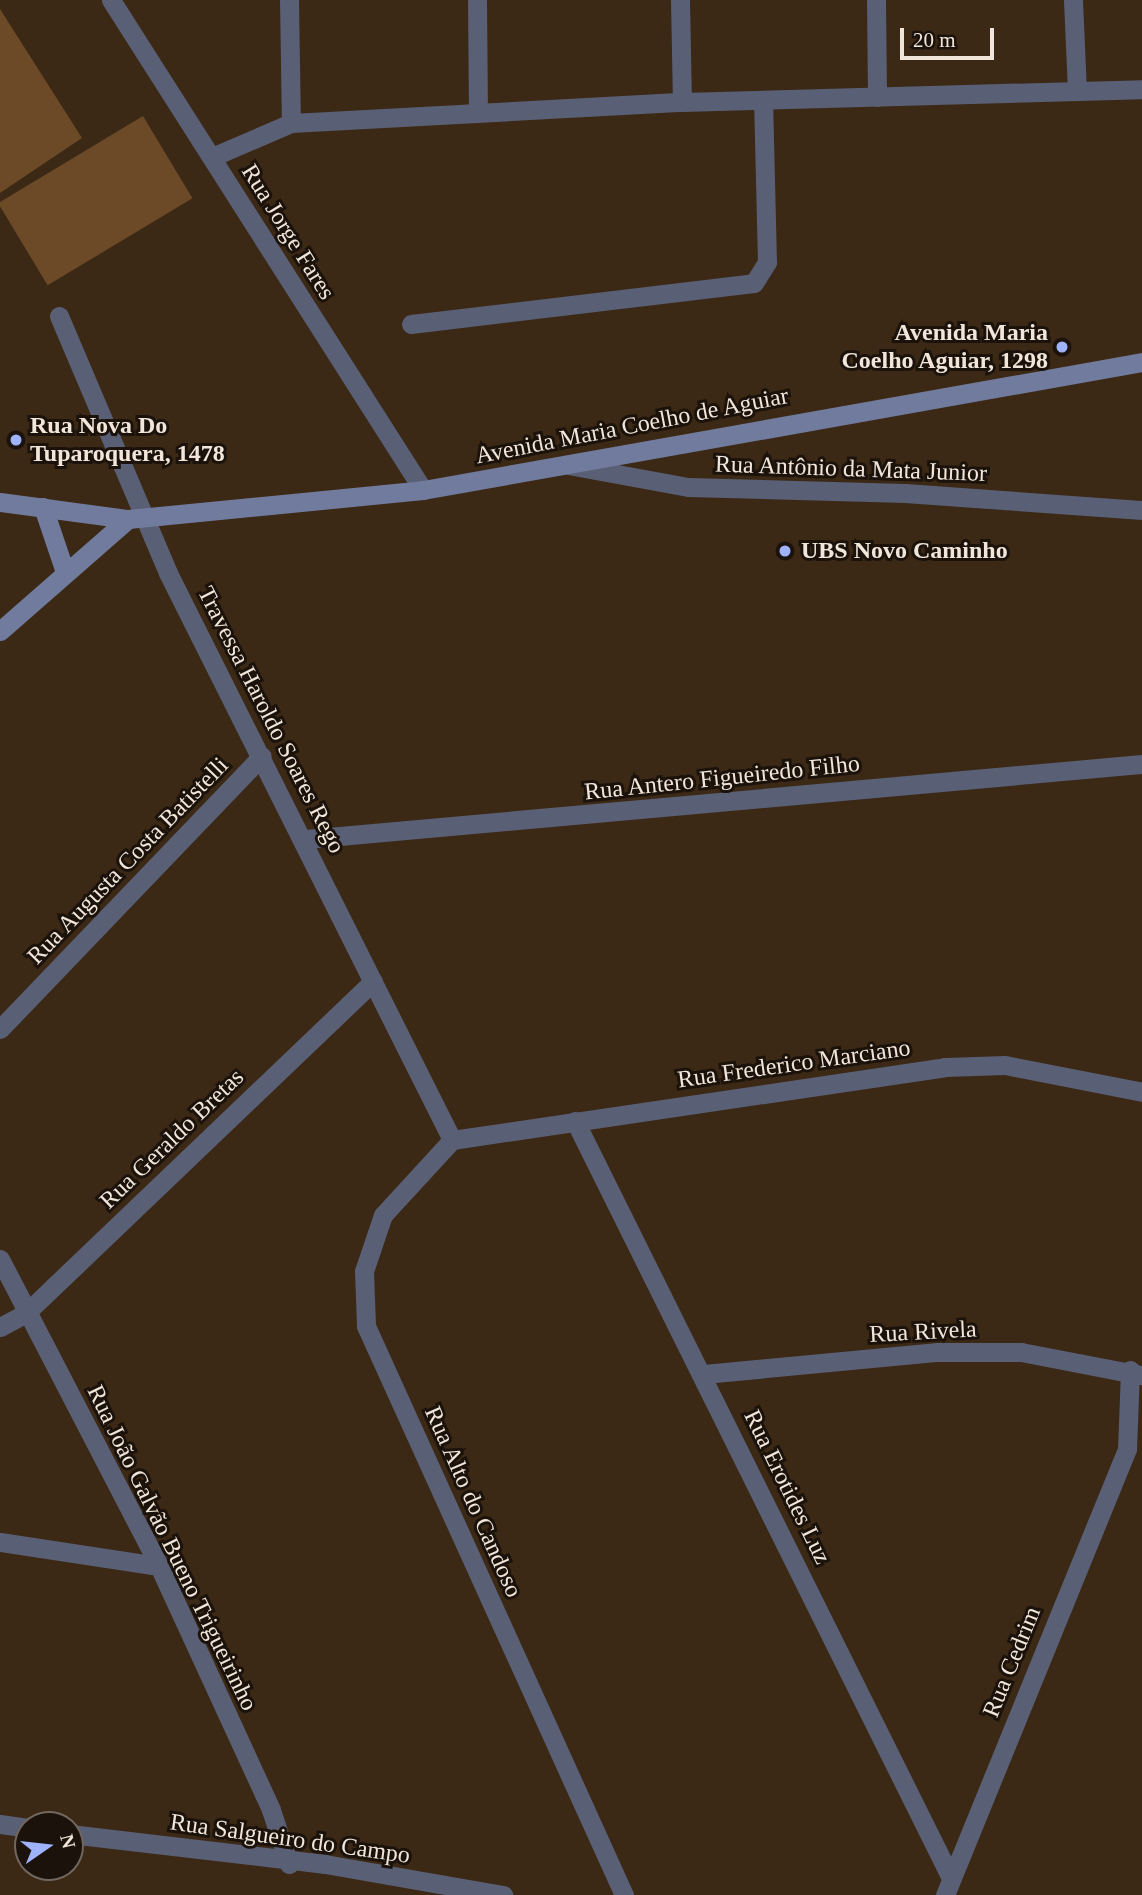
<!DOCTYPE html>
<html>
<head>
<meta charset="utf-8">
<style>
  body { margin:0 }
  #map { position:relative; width:1142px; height:1895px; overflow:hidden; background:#3b2815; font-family:"Times New Roman",serif }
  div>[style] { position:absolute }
  .green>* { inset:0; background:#6c4a28; transform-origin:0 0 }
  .minor>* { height:19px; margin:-9.5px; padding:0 9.5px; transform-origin:9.5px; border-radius:9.5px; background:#595f75 }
  .secondary>* { height:19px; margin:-9.5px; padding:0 9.5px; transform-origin:9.5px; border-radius:9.5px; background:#717b9d }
  .dots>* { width:19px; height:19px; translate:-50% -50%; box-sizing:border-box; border:4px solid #1b130b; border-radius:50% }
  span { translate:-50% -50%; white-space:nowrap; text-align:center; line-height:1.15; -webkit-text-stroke:6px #1b130b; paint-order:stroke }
  .street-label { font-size:24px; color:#f2e6da }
  .poi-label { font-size:24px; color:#f2e6da; font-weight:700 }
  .right { translate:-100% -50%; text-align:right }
  .left { translate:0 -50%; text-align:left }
  .north { position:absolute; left:14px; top:1811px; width:70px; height:70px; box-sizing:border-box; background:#1b130b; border:2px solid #71675e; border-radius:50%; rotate:76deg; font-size:19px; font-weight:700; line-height:28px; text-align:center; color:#f2e6da }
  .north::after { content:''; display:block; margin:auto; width:24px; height:32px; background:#9fb3fd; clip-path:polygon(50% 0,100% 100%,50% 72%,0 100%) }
  .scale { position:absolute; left:900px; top:28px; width:94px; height:32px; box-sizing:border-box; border:4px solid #f2e6da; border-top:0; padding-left:9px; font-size:21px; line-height:24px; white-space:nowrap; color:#f2e6da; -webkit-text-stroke:5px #1b130b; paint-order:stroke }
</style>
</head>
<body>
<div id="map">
  <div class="green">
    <i style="clip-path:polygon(0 9px,82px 138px,0 193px)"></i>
    <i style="left:143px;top:116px;width:96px;height:169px;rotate:59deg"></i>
  </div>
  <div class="minor">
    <i style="left:111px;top:0;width:581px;rotate:57.51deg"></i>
    <i style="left:289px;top:0;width:123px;rotate:89.1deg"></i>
    <i style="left:477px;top:0;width:111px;rotate:89.5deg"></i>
    <i style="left:680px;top:0;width:102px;rotate:88.9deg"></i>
    <i style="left:876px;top:0;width:97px;rotate:89.4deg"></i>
    <i style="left:1073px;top:0;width:91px;rotate:87.5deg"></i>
    <i style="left:212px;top:157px;width:86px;rotate:-23.3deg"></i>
    <i style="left:291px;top:123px;width:392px;rotate:-3.1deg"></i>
    <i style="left:682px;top:102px;width:460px;rotate:-1.6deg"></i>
    <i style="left:59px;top:316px;width:279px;rotate:67deg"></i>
    <i style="left:168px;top:573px;width:634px;rotate:63.39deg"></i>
    <i style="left:411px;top:324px;width:345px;rotate:-6.8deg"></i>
    <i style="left:754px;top:283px;width:25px;rotate:-58deg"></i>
    <i style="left:767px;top:262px;width:162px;rotate:-91.4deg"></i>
    <i style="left:568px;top:465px;width:122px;rotate:10.4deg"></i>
    <i style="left:688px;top:487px;width:217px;rotate:1.6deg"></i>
    <i style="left:905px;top:493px;width:238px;rotate:4.1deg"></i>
    <i style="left:306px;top:839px;width:839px;rotate:-5.13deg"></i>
    <i style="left:0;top:1029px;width:378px;rotate:-46.2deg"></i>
    <i style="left:575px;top:1121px;width:843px;rotate:63.59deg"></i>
    <i style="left:452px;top:1140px;width:102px;rotate:132.6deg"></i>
    <i style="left:383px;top:1215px;width:59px;rotate:108.7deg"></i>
    <i style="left:364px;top:1271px;width:55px;rotate:87.9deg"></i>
    <i style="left:366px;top:1326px;width:625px;rotate:65.61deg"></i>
    <i style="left:452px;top:1140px;width:498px;rotate:-8.4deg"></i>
    <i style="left:945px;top:1067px;width:60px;rotate:-1.9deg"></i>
    <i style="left:1005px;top:1065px;width:140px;rotate:11.1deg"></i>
    <i style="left:0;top:1259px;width:346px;rotate:62.6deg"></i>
    <i style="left:159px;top:1566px;width:268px;rotate:65.3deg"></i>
    <i style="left:271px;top:1810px;width:57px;rotate:71.6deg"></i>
    <i style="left:0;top:1327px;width:30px;rotate:-28deg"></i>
    <i style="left:26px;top:1313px;width:480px;rotate:-43.7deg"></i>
    <i style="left:704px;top:1374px;width:235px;rotate:-5.4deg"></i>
    <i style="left:938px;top:1352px;width:83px"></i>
    <i style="left:1021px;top:1352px;width:122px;rotate:10.9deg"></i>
    <i style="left:0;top:1542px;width:161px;rotate:8.6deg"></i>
    <i style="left:0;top:1824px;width:28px;rotate:8deg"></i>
    <i style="left:70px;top:1834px;width:257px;rotate:6.7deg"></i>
    <i style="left:325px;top:1864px;width:181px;rotate:9.9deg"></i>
    <i style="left:945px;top:1895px;width:482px;rotate:-67.8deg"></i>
    <i style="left:1127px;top:1449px;width:79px;rotate:-87.8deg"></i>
  </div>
  <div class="secondary">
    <i style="left:0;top:502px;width:129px;rotate:7.6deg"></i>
    <i style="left:128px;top:519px;width:296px;rotate:-5.6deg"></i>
    <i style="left:423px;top:490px;width:730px;rotate:-10.09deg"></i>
    <i style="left:43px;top:507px;width:69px;rotate:71.3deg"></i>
    <i style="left:0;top:631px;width:170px;rotate:-41.2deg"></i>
  </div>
  <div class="dots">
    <i style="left:1062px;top:347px;background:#9fb3fd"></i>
    <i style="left:16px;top:440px;background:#9fb3fd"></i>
    <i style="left:785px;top:551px;background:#9fb3fd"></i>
  </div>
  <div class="street-label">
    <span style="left:288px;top:232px;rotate:58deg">Rua Jorge Fares</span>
    <span style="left:632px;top:426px;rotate:-11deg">Avenida Maria Coelho de Aguiar</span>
    <span style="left:851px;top:469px;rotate:2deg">Rua Antônio da Mata Junior</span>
    <span style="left:271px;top:720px;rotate:63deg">Travessa Haroldo Soares Rego</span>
    <span style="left:722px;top:778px;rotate:-6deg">Rua Antero Figueiredo Filho</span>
    <span style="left:128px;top:861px;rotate:-46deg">Rua Augusta Costa Batistelli</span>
    <span style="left:794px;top:1064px;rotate:-8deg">Rua Frederico Marciano</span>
    <span style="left:172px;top:1139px;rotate:-44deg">Rua Geraldo Bretas</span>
    <span style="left:923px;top:1332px;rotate:-3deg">Rua Rivela</span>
    <span style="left:787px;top:1487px;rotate:64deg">Rua Erotides Luz</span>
    <span style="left:473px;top:1502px;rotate:66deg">Rua Alto do Candoso</span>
    <span style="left:172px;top:1548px;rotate:64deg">Rua João Galvão Bueno Trigueirinho</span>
    <span style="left:1012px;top:1662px;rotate:-68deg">Rua Cedrim</span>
    <span style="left:290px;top:1839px;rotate:8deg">Rua Salgueiro do Campo</span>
  </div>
  <div class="poi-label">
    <span class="right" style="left:1048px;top:347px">Avenida Maria<br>Coelho Aguiar, 1298</span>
    <span class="left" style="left:30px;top:440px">Rua Nova Do<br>Tuparoquera, 1478</span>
    <span class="left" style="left:801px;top:551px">UBS Novo Caminho</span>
  </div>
  <div class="north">N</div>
  <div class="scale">20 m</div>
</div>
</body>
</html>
